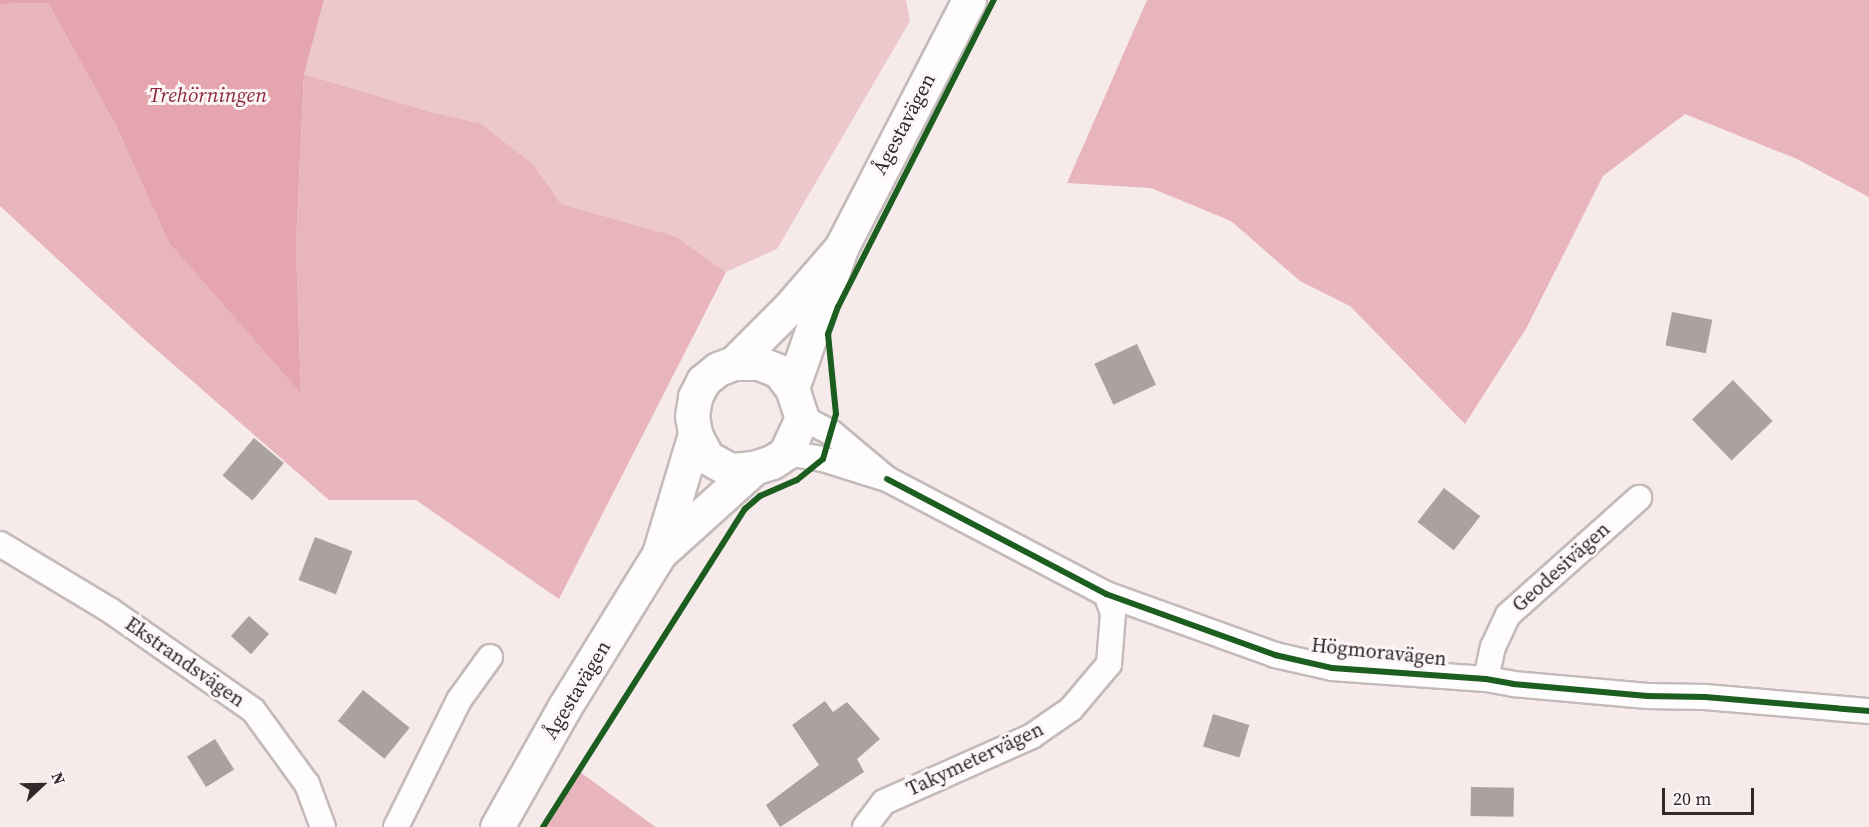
<!DOCTYPE html>
<html>
<head>
<meta charset="utf-8">
<style>
  body { margin:0 }
  #map { position:relative; width:1869px; height:827px; overflow:hidden; background:#f6eaea; font-family:"Source Serif 4",serif }
  div>[style] { position:absolute }
  .green>* { inset:0; background:#ecc8cc }
  .forest>* { inset:0; background:#e9b5bc }
  .water>* { inset:0; background:#e4a5ae }
  .building>* { inset:0; background:#aba1a1; transform-origin:0 0 }
  .roads { filter:drop-shadow(2px 0 #c4baba) drop-shadow(-2px 0 #c4baba) drop-shadow(0 2px #c4baba) drop-shadow(0 -2px #c4baba) }
  .street>* { height:24px; margin:-12px; padding:0 12px; transform-origin:12px; border-radius:12px; background:#fefcfc }
  .secondary>* { height:33px; margin:-16.5px; padding:0 16.5px; transform-origin:16.5px; border-radius:16.5px; background:#fefcfc }
  .cycleway>* { height:6px; margin:-3px; padding:0 3px; transform-origin:3px; border-radius:3px; background:#1b5e20 }
  span { translate:-50% -50%; white-space:nowrap; text-align:center; line-height:1.15; -webkit-text-stroke:6px #fcf6f7; paint-order:stroke }
  .street-label { font-size:20px; color:#33282a }
  .water-label { font-size:21px; color:#8e2a43; font-style:italic }
  .north { position:absolute; left:12px; top:755px; width:60px; height:60px; -webkit-text-stroke:4px #fcf6f7; paint-order:stroke; rotate:68deg; font-size:16px; font-weight:700; line-height:24px; text-align:center; color:#33282a }
  .north::after { content:''; display:block; margin:auto; width:21px; height:27px; background:#33282a; clip-path:polygon(50% 0,100% 100%,50% 72%,0 100%) }
  .scale { position:absolute; left:1662px; top:788px; width:92px; height:27px; box-sizing:border-box; border:3px solid #33282a; border-top:0; padding-left:8px; font-size:18px; line-height:21px; white-space:nowrap; color:#33282a; -webkit-text-stroke:4px #fcf6f7; paint-order:stroke }
</style>
</head>
<body>
<div id="map">
  <div class="green">
    <i style="clip-path:polygon(324px 0,906px 0,910px 21px,777px 249px,726px 272px,675px 236px,561px 204px,533px 164px,480px 123px,431px 112px,304px 74px)"></i>
  </div>
  <div class="forest">
    <i style="clip-path:polygon(1147px 0,1869px 0,1869px 197px,1797px 159px,1685px 114px,1603px 176px,1527px 327px,1465px 424px,1350px 306px,1300px 281px,1231px 221px,1151px 188px,1067px 183px)"></i>
    <i style="clip-path:polygon(48px 3px,116px 126px,169px 243px,301px 392px,296px 245px,304px 74px,431px 112px,480px 123px,533px 164px,561px 204px,675px 236px,726px 272px,559px 599px,416px 500px,329px 500px,143px 338px,0 206px,0 4px)"></i>
    <i style="clip-path:polygon(580px 772px,654px 826px,655px 827px,543px 827px)"></i>
  </div>
  <div class="water">
    <i style="clip-path:polygon(0 0,324px 0,304px 74px,296px 245px,301px 393px,169px 243px,116px 126px,48px 3px,0 4px)"></i>
  </div>
  <div class="building">
    <i style="left:1672px;top:312px;width:41px;height:34px;rotate:11deg"></i>
    <i style="left:1137px;top:344px;width:45px;height:47px;rotate:65deg"></i>
    <i style="left:1733px;top:380px;width:57px;height:57px;rotate:46deg"></i>
    <i style="left:254px;top:438px;width:39px;height:49px;rotate:40deg"></i>
    <i style="left:1444px;top:488px;width:46px;height:43px;rotate:38deg"></i>
    <i style="left:315px;top:537px;width:40px;height:46px;rotate:21deg"></i>
    <i style="left:249px;top:616px;width:27px;height:27px;rotate:42deg"></i>
    <i style="left:363px;top:690px;width:60px;height:40px;rotate:39deg"></i>
    <i style="clip-path:polygon(825px 701px,833px 712px,847px 702px,880px 739px,857px 759px,864px 772px,780px 827px,766px 805px,819px 765px,792px 725px)"></i>
    <i style="left:1213px;top:714px;width:38px;height:34px;rotate:17deg"></i>
    <i style="left:215px;top:739px;width:36px;height:33px;rotate:58deg"></i>
    <i style="left:1471px;top:787px;width:43px;height:29px;rotate:1deg"></i>
  </div>
  <div class="roads">
    <div class="street">
      <i style="left:786px;top:453px;width:37px;rotate:9deg"></i>
      <i style="left:823px;top:459px;width:67px;rotate:17.4deg"></i>
      <i style="left:887px;top:479px;width:72px;rotate:-140.1deg"></i>
      <i style="left:832px;top:433px;width:34px;rotate:-153deg"></i>
      <i style="left:887px;top:479px;width:247px;rotate:27.7deg"></i>
      <i style="left:1106px;top:594px;width:180px;rotate:19.8deg"></i>
      <i style="left:1275px;top:655px;width:58px;rotate:12.8deg"></i>
      <i style="left:1332px;top:668px;width:154px;rotate:4.1deg"></i>
      <i style="left:1486px;top:679px;width:27px;rotate:10deg"></i>
      <i style="left:1513px;top:684px;width:135px;rotate:5.1deg"></i>
      <i style="left:1647px;top:696px;width:58px;rotate:1deg"></i>
      <i style="left:1705px;top:697px;width:165px;rotate:4.9deg"></i>
      <i style="left:0;top:544px;width:130px;rotate:31.1deg"></i>
      <i style="left:111px;top:611px;width:173px;rotate:34.9deg"></i>
      <i style="left:253px;top:710px;width:92px;rotate:53.9deg"></i>
      <i style="left:307px;top:784px;width:46px;rotate:69.6deg"></i>
      <i style="left:1486px;top:679px;width:33px;rotate:-78deg"></i>
      <i style="left:1493px;top:647px;width:35px;rotate:-65deg"></i>
      <i style="left:1508px;top:615px;width:176px;rotate:-41.8deg"></i>
      <i style="left:396px;top:827px;width:142px;rotate:-63.6deg"></i>
      <i style="left:459px;top:700px;width:53px;rotate:-54.2deg"></i>
      <i style="left:865px;top:827px;width:31px;rotate:-53deg"></i>
      <i style="left:884px;top:802px;width:162px;rotate:-24deg"></i>
      <i style="left:1032px;top:736px;width:47px;rotate:-34.7deg"></i>
      <i style="left:1071px;top:709px;width:59px;rotate:-49.8deg"></i>
      <i style="left:1109px;top:664px;width:51px;rotate:-85.5deg"></i>
      <i style="left:1113px;top:613px;width:20px;rotate:-110deg"></i>
    </div>
    <div class="secondary">
      <i style="left:734px;top:363px;width:25px"></i>
      <i style="left:759px;top:363px;width:22px;rotate:22deg"></i>
      <i style="left:779px;top:371px;width:21px;rotate:53deg"></i>
      <i style="left:792px;top:388px;width:32px;rotate:72deg"></i>
      <i style="left:802px;top:418px;width:38px;rotate:115deg"></i>
      <i style="left:786px;top:453px;width:17px;rotate:147deg"></i>
      <i style="left:772px;top:462px;width:19px;rotate:162deg"></i>
      <i style="left:754px;top:468px;width:24px;rotate:175deg"></i>
      <i style="left:730px;top:470px;width:26px;rotate:-151deg"></i>
      <i style="left:707px;top:457px;width:26px;rotate:-118deg"></i>
      <i style="left:695px;top:434px;width:18px;rotate:-99deg"></i>
      <i style="left:692px;top:416px;width:19px;rotate:-81deg"></i>
      <i style="left:695px;top:397px;width:18px;rotate:-63deg"></i>
      <i style="left:703px;top:381px;width:19px;rotate:-39deg"></i>
      <i style="left:718px;top:369px;width:17px;rotate:-21deg"></i>
      <i style="left:734px;top:363px;width:76px;rotate:-45deg"></i>
      <i style="left:788px;top:309px;width:81px;rotate:-49deg"></i>
      <i style="left:792px;top:388px;width:148px;rotate:-70.7deg"></i>
      <i style="left:841px;top:248px;width:279px;rotate:-62.7deg"></i>
      <i style="left:660px;top:553px;width:127px;rotate:-42.1deg"></i>
      <i style="left:497px;top:827px;width:137px;rotate:-60.6deg"></i>
      <i style="left:564px;top:708px;width:181px;rotate:-58.3deg"></i>
      <i style="left:659px;top:554px;width:125px;rotate:-73.3deg"></i>
    </div>
  </div>
  <div class="cycleway">
    <i style="left:887px;top:479px;width:247px;rotate:27.7deg"></i>
    <i style="left:1106px;top:594px;width:180px;rotate:19.8deg"></i>
    <i style="left:1275px;top:655px;width:58px;rotate:12.8deg"></i>
    <i style="left:1332px;top:668px;width:154px;rotate:4.1deg"></i>
    <i style="left:1486px;top:679px;width:27px;rotate:10deg"></i>
    <i style="left:1513px;top:684px;width:135px;rotate:5.1deg"></i>
    <i style="left:1647px;top:696px;width:58px;rotate:1deg"></i>
    <i style="left:1705px;top:697px;width:165px;rotate:4.9deg"></i>
    <i style="left:543px;top:827px;width:377px;rotate:-57.6deg"></i>
    <i style="left:745px;top:509px;width:20px;rotate:-41deg"></i>
    <i style="left:760px;top:496px;width:40px;rotate:-23.4deg"></i>
    <i style="left:797px;top:480px;width:33px;rotate:-39deg"></i>
    <i style="left:823px;top:459px;width:47px;rotate:-73.9deg"></i>
    <i style="left:836px;top:414px;width:80px;rotate:-95.7deg"></i>
    <i style="left:828px;top:334px;width:29px;rotate:-70deg"></i>
    <i style="left:838px;top:307px;width:344px;rotate:-63.1deg"></i>
  </div>
  <div class="street-label">
    <span style="left:904px;top:124px;rotate:-62deg">Ågestavägen</span>
    <span style="left:1561px;top:567px;rotate:-42deg">Geodesivägen</span>
    <span style="left:1379px;top:652px;rotate:6deg">Högmoravägen</span>
    <span style="left:185px;top:662px;rotate:35deg">Ekstrandsvägen</span>
    <span style="left:577px;top:690px;rotate:-59deg">Ågestavägen</span>
    <span style="left:975px;top:759px;rotate:-25deg">Takymetervägen</span>
  </div>
  <div class="water-label">
    <span style="left:208px;top:95px">Trehörningen</span>
  </div>
  <div class="north">N</div>
  <div class="scale">20 m</div>
</div>
</body>
</html>
